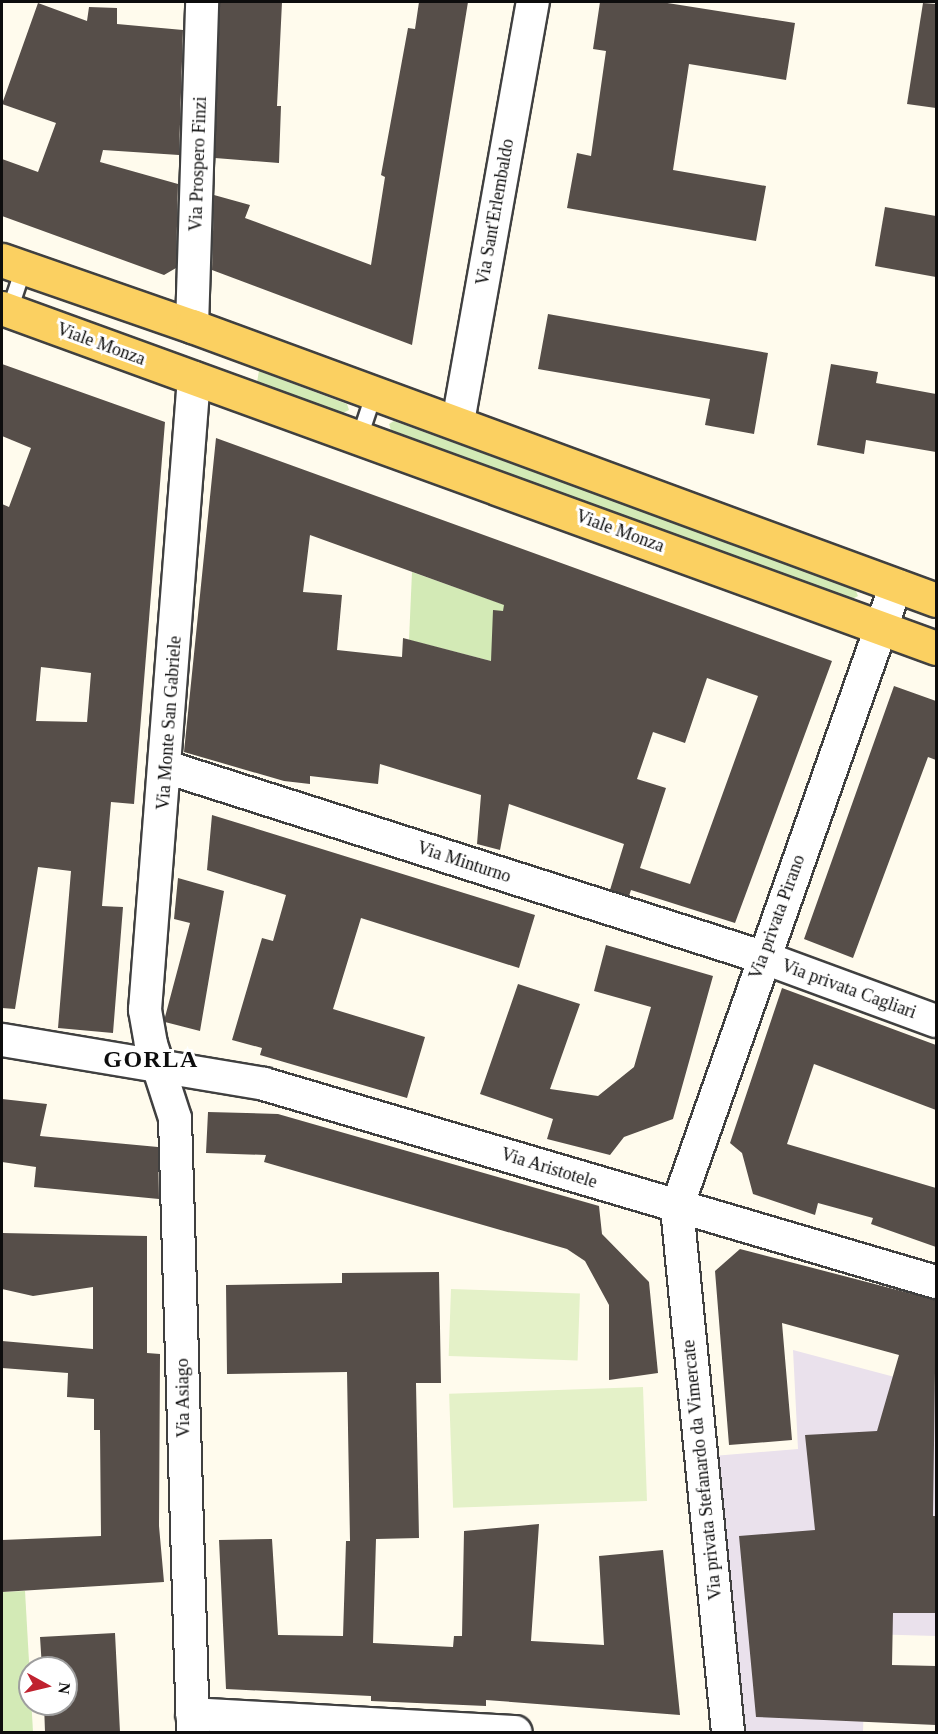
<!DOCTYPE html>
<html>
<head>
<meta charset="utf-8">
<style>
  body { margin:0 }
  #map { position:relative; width:938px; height:1734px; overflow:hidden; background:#fffbed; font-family:Georgia,serif }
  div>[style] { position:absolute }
  .industrial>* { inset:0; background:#eae1ec }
  .green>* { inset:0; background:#d3eab6 }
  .pitch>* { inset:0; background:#e4f1c8; transform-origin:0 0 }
  .building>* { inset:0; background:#564e49 }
  .roads { filter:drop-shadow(2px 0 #404040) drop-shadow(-2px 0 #404040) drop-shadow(0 2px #404040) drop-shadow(0 -2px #404040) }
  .service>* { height:15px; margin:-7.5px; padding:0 7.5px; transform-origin:7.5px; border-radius:7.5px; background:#fff }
  .minor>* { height:32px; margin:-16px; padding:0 16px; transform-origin:16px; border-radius:16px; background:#fff }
  .primary>* { height:33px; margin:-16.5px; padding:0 16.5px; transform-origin:16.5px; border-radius:16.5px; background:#fbd061 }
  span { translate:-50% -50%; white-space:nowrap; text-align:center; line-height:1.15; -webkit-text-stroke:6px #fff; paint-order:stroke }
  .street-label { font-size:18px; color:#0d0d0d }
  .district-label { font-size:24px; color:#0d0d0d; font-weight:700; letter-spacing:1.5px }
  .frame { position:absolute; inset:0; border:3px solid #0d0d0d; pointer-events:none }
  .north { position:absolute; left:18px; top:1656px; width:60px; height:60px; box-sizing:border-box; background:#fff; border:2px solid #9e9e9e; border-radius:50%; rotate:98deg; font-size:16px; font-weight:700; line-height:24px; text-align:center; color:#0d0d0d }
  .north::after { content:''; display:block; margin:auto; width:21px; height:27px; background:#c0222f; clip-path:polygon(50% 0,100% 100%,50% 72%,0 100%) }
</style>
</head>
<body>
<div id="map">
  <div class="industrial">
    <i style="clip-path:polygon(793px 1350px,936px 1388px,936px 1636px,866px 1634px,863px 1732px,728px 1732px,701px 1457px,798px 1449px)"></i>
  </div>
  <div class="green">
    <i style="clip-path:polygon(259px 371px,347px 404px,349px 410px,343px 413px,257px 382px)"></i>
    <i style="clip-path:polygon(394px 421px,855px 589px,858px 596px,852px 599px,391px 430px,389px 424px)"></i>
    <i style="clip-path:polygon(412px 572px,505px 605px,491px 661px,409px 640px)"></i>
    <i style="clip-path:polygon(25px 1591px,33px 1732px,2px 1732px,2px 1592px)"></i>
  </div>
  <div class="pitch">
    <i style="left:451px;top:1289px;width:129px;height:67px;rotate:2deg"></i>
    <i style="left:643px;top:1387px;width:114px;height:194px;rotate:88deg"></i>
  </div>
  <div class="building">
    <i style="clip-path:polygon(220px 2px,282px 2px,277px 106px,281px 106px,279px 163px,215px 158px)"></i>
    <i style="clip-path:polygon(419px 2px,468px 2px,412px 345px,212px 270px,214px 195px,250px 205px,245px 218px,371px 265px,385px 177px,381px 175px,408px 28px,415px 29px)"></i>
    <i style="clip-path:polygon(600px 2px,661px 2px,795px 23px,786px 80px,689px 64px,673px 170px,766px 186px,756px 241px,567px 208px,577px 153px,591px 156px,606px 51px,593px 49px)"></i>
    <i style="clip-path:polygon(38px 3px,87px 21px,89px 7px,117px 8px,117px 24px,183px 30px,179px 155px,103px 150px,100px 162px,178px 184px,176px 268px,164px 275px,2px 216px,2px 159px,38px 172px,56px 123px,2px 104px)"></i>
    <i style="clip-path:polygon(923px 3px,936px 4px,936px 108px,907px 104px)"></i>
    <i style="clip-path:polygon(885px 207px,936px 216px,936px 277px,875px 266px)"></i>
    <i style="clip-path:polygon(548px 314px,768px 353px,754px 434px,705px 425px,710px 399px,538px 369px)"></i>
    <i style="clip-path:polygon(evenodd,2px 364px,165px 422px,134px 804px,111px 802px,102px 906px,123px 907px,113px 1033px,58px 1028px,71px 871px,38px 867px,15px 1009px,2px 1008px,2px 504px,9px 507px,31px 448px,2px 436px,2px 364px,41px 667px,91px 673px,87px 722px,36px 721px,41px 667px)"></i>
    <i style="clip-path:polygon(831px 364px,878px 372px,876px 383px,936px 394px,936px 452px,866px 440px,864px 454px,817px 445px)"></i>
    <i style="clip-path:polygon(evenodd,216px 438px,832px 661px,735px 923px,631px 890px,629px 896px,610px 890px,624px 844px,509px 804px,500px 850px,477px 844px,481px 795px,380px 764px,378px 784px,310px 776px,310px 784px,284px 781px,184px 752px,216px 438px,310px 535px,504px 605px,503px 611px,493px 610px,491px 661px,403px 638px,402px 657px,337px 650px,342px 595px,303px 592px,310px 535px,216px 438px,707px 678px,758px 696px,690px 884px,640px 868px,666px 788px,637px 779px,653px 732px,685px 743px,707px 678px)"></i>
    <i style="clip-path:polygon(894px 686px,936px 701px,936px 760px,928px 757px,853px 958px,804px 939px)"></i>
    <i style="clip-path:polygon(212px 815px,535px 915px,519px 968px,361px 918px,333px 1009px,425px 1037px,407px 1098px,260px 1055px,262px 1048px,232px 1040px,262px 938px,273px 941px,286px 895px,207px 870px)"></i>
    <i style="clip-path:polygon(178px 878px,224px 891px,200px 1031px,165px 1022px,165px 1017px,190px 923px,174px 919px)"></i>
    <i style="clip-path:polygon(606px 945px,713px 976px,673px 1119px,624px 1137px,610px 1155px,547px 1139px,553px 1119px,480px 1094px,518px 984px,580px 1004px,550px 1089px,598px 1096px,634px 1067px,651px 1007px,594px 991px)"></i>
    <i style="clip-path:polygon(782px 988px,936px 1045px,936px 1110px,814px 1064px,787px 1144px,936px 1188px,936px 1247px,871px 1224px,873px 1218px,818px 1203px,815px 1215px,753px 1194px,742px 1153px,730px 1143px)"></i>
    <i style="clip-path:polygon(2px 1099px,47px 1104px,40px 1136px,158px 1147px,159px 1199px,34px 1187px,36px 1167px,2px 1162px)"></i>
    <i style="clip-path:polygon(208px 1112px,278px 1114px,599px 1206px,602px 1234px,649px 1282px,658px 1373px,609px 1380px,609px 1305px,585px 1261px,567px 1249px,264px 1162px,266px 1155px,206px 1153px)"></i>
    <i style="clip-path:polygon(2px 1233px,147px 1236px,147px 1353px,160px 1354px,159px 1526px,164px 1582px,2px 1592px,2px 1540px,101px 1536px,100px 1430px,94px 1430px,94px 1399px,67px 1397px,68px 1373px,2px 1368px,2px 1341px,93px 1349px,93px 1287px,33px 1296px,2px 1289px)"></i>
    <i style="clip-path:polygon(740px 1249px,936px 1300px,933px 1516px,936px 1516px,936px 1613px,893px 1613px,892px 1665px,936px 1666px,936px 1725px,756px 1717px,739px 1536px,815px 1530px,805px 1435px,877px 1431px,899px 1355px,782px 1323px,792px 1440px,729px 1445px,715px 1271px)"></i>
    <i style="clip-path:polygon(439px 1272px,441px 1383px,416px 1383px,419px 1538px,376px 1539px,373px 1643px,453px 1647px,454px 1636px,462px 1636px,464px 1531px,539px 1524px,531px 1641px,604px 1645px,599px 1556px,663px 1550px,680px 1715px,486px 1700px,486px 1706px,371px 1701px,371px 1696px,226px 1689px,219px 1540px,272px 1539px,278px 1635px,343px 1636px,346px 1541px,350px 1541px,347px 1372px,227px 1374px,226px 1285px,342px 1283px,342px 1273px)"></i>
    <i style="clip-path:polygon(115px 1633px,120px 1732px,45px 1732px,44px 1704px,66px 1704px,66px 1668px,42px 1668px,40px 1637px)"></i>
  </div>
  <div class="roads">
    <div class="service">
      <i style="left:9px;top:310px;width:44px;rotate:-71.6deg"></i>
      <i style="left:359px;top:437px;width:47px;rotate:-71.6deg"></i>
    </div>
    <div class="minor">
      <i style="left:192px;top:326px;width:324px;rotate:-88.2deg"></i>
      <i style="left:458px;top:422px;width:427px;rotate:-79.9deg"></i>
      <i style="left:166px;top:767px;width:626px;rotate:17.68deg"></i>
      <i style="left:762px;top:957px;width:185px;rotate:20.2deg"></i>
      <i style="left:2px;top:1040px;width:266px;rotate:9.5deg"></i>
      <i style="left:264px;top:1084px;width:701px;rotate:16.42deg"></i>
      <i style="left:192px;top:1714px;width:324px;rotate:3.2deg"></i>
      <i style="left:193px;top:1732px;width:614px;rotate:-91.68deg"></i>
      <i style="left:175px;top:1118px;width:78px;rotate:-108deg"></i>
      <i style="left:151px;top:1044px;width:35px;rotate:-100deg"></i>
      <i style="left:145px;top:1010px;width:634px;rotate:-85.57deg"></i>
      <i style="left:728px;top:1732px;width:527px;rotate:-95.55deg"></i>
      <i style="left:677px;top:1207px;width:659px;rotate:-70.6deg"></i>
    </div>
    <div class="primary">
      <i style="left:2px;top:260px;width:201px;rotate:19.2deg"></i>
      <i style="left:192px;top:326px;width:793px;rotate:20.22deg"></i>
      <i style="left:2px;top:308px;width:994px;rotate:20deg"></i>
    </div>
  </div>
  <div class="street-label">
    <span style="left:198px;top:164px;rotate:-88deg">Via Prospero Finzi</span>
    <span style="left:495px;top:212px;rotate:-80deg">Via Sant'Erlembaldo</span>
    <span style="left:101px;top:344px;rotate:20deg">Viale Monza</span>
    <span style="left:620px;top:531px;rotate:20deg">Viale Monza</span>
    <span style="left:169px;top:723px;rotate:-86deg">Via Monte San Gabriele</span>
    <span style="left:464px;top:862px;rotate:18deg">Via Minturno</span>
    <span style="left:777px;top:917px;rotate:-70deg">Via privata Pirano</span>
    <span style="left:849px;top:989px;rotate:20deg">Via privata Cagliari</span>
    <span style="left:549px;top:1168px;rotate:17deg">Via Aristotele</span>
    <span style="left:183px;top:1398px;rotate:-91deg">Via Asiago</span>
    <span style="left:702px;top:1470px;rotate:-96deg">Via privata Stefanardo da Vimercate</span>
  </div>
  <div class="district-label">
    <span style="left:151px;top:1060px">GORLA</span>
  </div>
  <div class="frame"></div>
  <div class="north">N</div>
</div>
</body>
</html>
